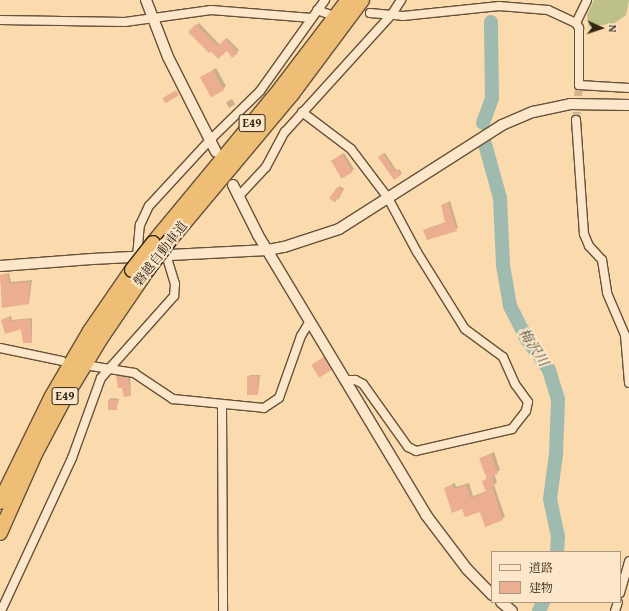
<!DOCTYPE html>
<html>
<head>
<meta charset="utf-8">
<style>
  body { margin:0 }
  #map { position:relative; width:629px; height:611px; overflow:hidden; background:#fbdaad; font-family:"Gentium Book Plus","Noto Serif JP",serif }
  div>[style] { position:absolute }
  .green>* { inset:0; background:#bec08a }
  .shadow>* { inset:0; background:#0003; transform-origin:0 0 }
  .river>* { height:14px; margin:-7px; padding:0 7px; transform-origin:7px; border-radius:7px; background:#9fbaae }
  .building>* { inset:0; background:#ebae91; transform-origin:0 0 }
  .minor-tunnel>* { height:8px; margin-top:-4px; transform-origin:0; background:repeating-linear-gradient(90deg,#d3b68e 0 8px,transparent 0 12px) }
  .roads { filter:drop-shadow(1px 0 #65523a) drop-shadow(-1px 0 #65523a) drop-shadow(0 1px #65523a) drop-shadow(0 -1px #65523a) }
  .minor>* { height:8px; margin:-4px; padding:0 4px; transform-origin:4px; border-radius:4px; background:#fce7ca }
  .tertiary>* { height:10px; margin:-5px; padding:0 5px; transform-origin:5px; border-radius:5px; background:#fce7ca }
  .motorway>* { height:14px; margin:-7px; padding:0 7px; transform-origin:7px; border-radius:7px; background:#eebd76 }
  .bridges { filter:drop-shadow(1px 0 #332514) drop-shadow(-1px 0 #332514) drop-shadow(0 1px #332514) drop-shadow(0 -1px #332514) }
  .motorway-bridge>* { height:14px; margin:-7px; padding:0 7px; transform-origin:7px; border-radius:7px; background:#eebd76 }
  span { translate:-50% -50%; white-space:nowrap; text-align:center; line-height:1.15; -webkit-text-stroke:4px #fce7ca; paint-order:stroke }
  .shield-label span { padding:1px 3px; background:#fce7ca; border:1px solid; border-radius:3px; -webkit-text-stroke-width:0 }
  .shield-label { font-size:12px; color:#332514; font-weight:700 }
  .street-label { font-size:13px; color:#332514 }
  .water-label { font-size:14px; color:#535242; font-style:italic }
  .legend { position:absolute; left:491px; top:551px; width:130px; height:52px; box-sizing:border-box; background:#fce7ca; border:1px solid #ac9981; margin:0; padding:5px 7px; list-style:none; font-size:12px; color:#332514 }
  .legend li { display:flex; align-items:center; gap:8px; height:20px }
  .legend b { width:20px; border:1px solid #ac9981 }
  .north { position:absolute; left:581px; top:8px; width:40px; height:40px; -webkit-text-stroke:3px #fce7ca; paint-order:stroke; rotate:93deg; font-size:11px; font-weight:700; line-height:16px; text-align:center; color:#332514 }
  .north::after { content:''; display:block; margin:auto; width:14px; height:18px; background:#332514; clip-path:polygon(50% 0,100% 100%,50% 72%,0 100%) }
</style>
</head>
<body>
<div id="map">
  <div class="green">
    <i style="clip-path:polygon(594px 0,629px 0,626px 15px,615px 23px,589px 27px,587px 15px)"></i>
  </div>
  <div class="shadow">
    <i style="clip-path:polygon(199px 23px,220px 45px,227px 38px,239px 50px,232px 56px,227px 50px,218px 58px,189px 32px)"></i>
    <i style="clip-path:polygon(216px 68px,226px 86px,223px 89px,201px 78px)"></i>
    <i style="left:232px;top:99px;width:6px;height:7px;rotate:59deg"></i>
    <i style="clip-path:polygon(344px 153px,354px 169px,343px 177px,334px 160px)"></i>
    <i style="clip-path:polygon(385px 153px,397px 171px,399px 169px,402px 173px,394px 179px,381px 155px)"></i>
    <i style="clip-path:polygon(340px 186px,344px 189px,338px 200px,338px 188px)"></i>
    <i style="clip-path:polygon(450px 201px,458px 228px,427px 239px,426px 229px,446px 222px,442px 205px)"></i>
    <i style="clip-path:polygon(9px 273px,11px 282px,32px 280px,29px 303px,3px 307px,0 275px)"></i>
    <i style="clip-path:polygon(11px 316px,12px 320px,32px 318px,32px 342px,22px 327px,2px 320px)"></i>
    <i style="clip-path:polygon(326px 356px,333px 368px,331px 370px,312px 365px)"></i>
    <i style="clip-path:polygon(119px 375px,130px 376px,131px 395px,125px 396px,117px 376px)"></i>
    <i style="clip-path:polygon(250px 375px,260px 375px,258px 394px,248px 377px)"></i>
    <i style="clip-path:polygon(111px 398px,119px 399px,116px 409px,109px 400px)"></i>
    <i style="clip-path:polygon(494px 452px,500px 470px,494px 474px,497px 482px,494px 485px,505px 517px,485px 525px,480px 511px,463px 508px,445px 488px,455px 483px,456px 487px,469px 483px,473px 496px,487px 491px,484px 481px,487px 478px,481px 458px)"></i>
  </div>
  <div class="river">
    <i style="left:483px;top:123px;width:27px;rotate:-70deg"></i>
    <i style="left:492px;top:98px;width:76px;rotate:-90.8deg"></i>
    <i style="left:485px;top:144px;width:56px;rotate:74.5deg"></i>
    <i style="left:500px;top:198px;width:67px;rotate:87.4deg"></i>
    <i style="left:503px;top:265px;width:42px;rotate:80.3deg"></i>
    <i style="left:510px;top:306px;width:36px;rotate:63deg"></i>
    <i style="left:526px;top:338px;width:39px;rotate:54deg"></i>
    <i style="left:549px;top:370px;width:31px;rotate:73deg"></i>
    <i style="left:558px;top:400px;width:54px;rotate:92.1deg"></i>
    <i style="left:556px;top:454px;width:45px;rotate:97.6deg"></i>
    <i style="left:550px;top:499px;width:39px;rotate:78deg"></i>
    <i style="left:558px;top:537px;width:15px;rotate:94deg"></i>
    <i style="left:539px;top:611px;width:10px;rotate:-66deg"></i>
  </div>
  <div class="building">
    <i style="clip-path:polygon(196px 24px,218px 46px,225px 39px,238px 53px,232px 58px,227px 51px,218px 59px,211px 51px,209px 53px,188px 32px)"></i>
    <i style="left:213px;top:70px;width:23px;height:15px;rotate:61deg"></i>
    <i style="left:176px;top:90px;width:6px;height:16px;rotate:59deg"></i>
    <i style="clip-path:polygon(383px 153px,395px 171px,397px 169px,401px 175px,394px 180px,380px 160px,378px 157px)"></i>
    <i style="left:342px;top:154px;width:21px;height:13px;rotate:59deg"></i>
    <i style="left:337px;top:187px;width:7px;height:14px;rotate:34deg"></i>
    <i style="clip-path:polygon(448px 202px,457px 231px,427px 240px,423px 230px,445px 223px,441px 205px)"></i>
    <i style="clip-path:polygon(8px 274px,9px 284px,30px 282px,29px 304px,2px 308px,0 275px)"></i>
    <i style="clip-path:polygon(9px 317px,11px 321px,30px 319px,32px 343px,23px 343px,21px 329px,5px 334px,1px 320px)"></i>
    <i style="left:324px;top:357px;width:15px;height:15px;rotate:58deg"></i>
    <i style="clip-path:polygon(116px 376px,128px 378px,131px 396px,124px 397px,122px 388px,118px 388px)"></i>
    <i style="left:247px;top:376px;width:11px;height:19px"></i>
    <i style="left:108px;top:400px;width:9px;height:10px"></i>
    <i style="clip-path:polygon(491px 454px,498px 474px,492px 476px,495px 486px,492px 487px,503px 520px,485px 527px,480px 512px,465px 517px,462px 509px,452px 513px,444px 488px,452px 485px,454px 489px,466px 485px,471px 498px,486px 492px,482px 481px,487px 479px,479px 458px)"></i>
  </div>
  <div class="minor-tunnel">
    <i style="left:576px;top:120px;width:35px;rotate:-85deg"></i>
  </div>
  <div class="roads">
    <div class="minor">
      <i style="left:317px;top:10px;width:12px;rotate:20deg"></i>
      <i style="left:370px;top:13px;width:33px;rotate:5deg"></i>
      <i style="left:403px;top:16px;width:97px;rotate:-5.9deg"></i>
      <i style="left:499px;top:6px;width:49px;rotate:4.7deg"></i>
      <i style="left:548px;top:10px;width:31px;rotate:25deg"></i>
      <i style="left:576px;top:23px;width:6px;rotate:59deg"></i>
      <i style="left:579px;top:28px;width:57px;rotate:90deg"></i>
      <i style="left:579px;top:85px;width:50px;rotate:3.4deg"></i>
      <i style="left:0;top:20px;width:125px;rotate:0.9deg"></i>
      <i style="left:125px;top:22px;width:87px;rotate:-7.9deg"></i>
      <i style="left:211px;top:10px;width:101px;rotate:4.5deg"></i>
      <i style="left:576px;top:23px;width:25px;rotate:-64deg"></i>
      <i style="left:302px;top:112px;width:61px;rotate:37.1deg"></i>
      <i style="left:351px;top:149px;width:61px;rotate:52.9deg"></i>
      <i style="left:388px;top:198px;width:61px;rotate:61.8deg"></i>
      <i style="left:417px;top:252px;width:91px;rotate:58.1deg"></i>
      <i style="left:465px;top:329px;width:47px;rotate:36.4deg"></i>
      <i style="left:503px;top:357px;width:30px;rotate:66deg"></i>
      <i style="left:515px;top:384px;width:22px;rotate:54deg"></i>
      <i style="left:528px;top:402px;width:9px;rotate:103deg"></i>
      <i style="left:526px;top:411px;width:23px;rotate:128deg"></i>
      <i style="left:512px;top:429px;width:98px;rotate:167.1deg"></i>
      <i style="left:416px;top:451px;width:9px;rotate:-153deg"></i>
      <i style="left:408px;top:447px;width:77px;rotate:-125.5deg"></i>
      <i style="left:363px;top:384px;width:9px;rotate:-153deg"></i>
      <i style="left:355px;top:380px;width:8px;rotate:180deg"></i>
      <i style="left:576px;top:120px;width:114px;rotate:86deg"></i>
      <i style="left:584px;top:234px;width:13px;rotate:67deg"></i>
      <i style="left:589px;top:246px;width:19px;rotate:47deg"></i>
      <i style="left:602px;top:260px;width:33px;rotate:81deg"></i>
      <i style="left:607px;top:293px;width:46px;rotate:66.8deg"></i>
      <i style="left:625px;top:335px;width:48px;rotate:85.2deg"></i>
      <i style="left:238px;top:197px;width:41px;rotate:-47deg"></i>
      <i style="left:266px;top:167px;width:40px;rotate:-62deg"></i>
      <i style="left:285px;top:132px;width:159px;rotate:-47.8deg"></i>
      <i style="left:392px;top:14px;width:17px;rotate:-57deg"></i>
      <i style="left:137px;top:257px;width:32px;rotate:-85deg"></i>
      <i style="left:140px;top:225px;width:21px;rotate:-65deg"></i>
      <i style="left:149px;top:206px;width:90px;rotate:-47.3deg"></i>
      <i style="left:210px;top:140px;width:70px;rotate:-44.4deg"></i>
      <i style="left:260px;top:91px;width:112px;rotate:-54.5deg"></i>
      <i style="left:0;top:348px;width:63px;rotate:11.8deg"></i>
      <i style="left:91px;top:366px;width:44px;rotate:9.2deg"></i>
      <i style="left:134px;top:373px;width:47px;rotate:33.7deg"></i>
      <i style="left:173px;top:399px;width:91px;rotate:5.6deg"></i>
      <i style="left:264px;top:408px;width:18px;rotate:-34deg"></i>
      <i style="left:279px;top:398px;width:66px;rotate:-70.5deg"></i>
      <i style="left:301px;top:336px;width:17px;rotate:-59deg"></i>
      <i style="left:222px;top:406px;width:205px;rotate:89.7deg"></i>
      <i style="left:620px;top:593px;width:33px;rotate:-74deg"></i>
      <i style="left:1px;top:611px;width:169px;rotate:-65.1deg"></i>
      <i style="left:72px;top:458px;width:85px;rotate:-70.1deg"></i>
      <i style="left:101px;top:378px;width:110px;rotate:-48.3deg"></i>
      <i style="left:174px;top:296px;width:12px;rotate:-85deg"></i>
      <i style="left:175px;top:284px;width:30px;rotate:-107deg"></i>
      <i style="left:615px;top:611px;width:9px;rotate:-72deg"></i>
    </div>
    <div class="tertiary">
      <i style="left:146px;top:0;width:61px;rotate:68.9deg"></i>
      <i style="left:168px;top:57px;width:106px;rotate:63.2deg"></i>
      <i style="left:233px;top:185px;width:56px;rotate:63.4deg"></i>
      <i style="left:258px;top:235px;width:327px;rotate:59deg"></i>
      <i style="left:426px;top:515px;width:68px;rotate:52.8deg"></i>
      <i style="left:467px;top:569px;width:36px;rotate:46deg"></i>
      <i style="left:0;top:266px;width:92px;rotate:-4.4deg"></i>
      <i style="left:92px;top:259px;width:176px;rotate:-2.9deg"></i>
      <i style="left:268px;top:250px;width:16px;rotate:-11deg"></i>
      <i style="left:284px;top:247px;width:58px;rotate:-18.1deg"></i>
      <i style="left:339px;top:229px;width:193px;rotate:-32.5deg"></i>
      <i style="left:502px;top:125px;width:34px;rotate:-23deg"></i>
      <i style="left:533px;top:112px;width:38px;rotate:-12deg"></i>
      <i style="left:570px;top:104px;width:59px;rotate:1deg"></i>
      <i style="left:501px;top:602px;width:14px;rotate:39deg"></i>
    </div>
    <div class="motorway">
      <i style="left:170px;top:240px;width:190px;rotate:-50.1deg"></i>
      <i style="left:292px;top:94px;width:117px;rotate:-53.3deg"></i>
      <i style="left:153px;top:243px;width:201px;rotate:-50.4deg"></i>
      <i style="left:281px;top:88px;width:111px;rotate:-52.7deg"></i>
      <i style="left:0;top:502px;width:118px;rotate:-63.9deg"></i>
      <i style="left:52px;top:396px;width:75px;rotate:-59.7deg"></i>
      <i style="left:90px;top:331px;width:74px;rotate:-55.5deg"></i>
      <i style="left:0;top:533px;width:86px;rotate:-66.1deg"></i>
      <i style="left:35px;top:454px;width:62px;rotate:-62.2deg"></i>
      <i style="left:64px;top:399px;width:71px;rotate:-58.8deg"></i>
      <i style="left:101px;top:338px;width:83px;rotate:-55.7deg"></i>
    </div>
  </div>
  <div class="bridges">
    <div class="motorway-bridge">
      <i style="left:148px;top:269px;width:36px;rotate:-53deg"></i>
      <i style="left:132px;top:270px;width:34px;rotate:-52deg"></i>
    </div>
  </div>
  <div class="shield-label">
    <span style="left:252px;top:123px">E49</span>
    <span style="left:65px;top:396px">E49</span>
  </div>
  <div class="street-label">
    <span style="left:161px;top:254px;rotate:-52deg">磐越自動車道</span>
  </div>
  <div class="water-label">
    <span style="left:534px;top:347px;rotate:57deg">梅沢川</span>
  </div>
  <ul class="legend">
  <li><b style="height:5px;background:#fce7ca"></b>道路</li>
  <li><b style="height:11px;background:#ebae91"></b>建物</li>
  </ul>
  <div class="north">N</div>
</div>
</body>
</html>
